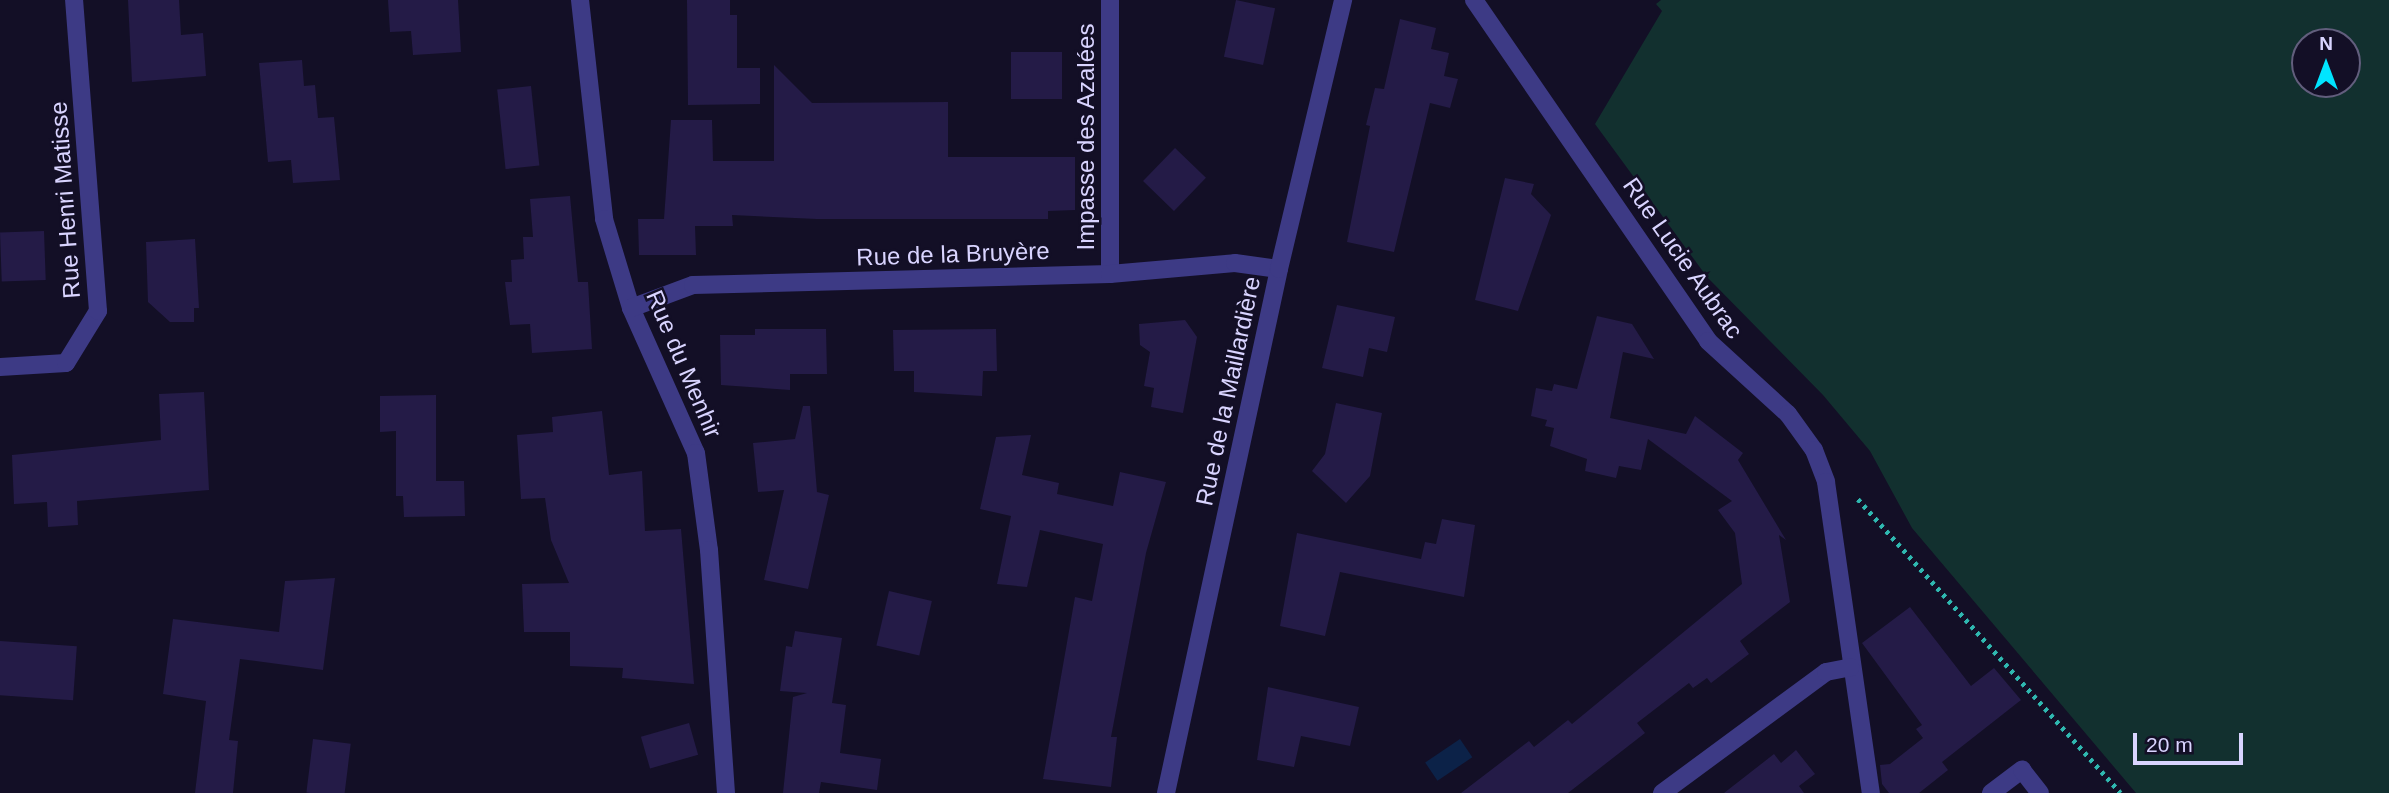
<!DOCTYPE html>
<html>
<head>
<meta charset="utf-8">
<style>
  body { margin:0 }
  #map { position:relative; width:2389px; height:793px; overflow:hidden; background:#130f26; font-family:Arial,sans-serif }
  div>[style] { position:absolute }
  .green>* { inset:0; background:#12302f }
  .water>* { inset:0; background:#0c2248; transform-origin:0 0 }
  .building>* { inset:0; background:#241b47; transform-origin:0 0 }
  .path>* { height:4.5px; margin-top:-2.25px; transform-origin:0; background:repeating-linear-gradient(90deg,#2fb8b0 0 3.5px,transparent 0 8.5px) }
  .service>* { height:18px; margin:-9px; padding:0 9px; transform-origin:9px; border-radius:9px; background:#3d3a85 }
  .minor>* { height:18px; margin:-9px; padding:0 9px; transform-origin:9px; border-radius:9px; background:#3d3a85 }
  .tertiary>* { height:18px; margin:-9px; padding:0 9px; transform-origin:9px; border-radius:9px; background:#3d3a85 }
  span { translate:-50% -50%; white-space:nowrap; text-align:center; line-height:1.15; -webkit-text-stroke:5px #130f26; paint-order:stroke }
  .street-label { font-size:24px; color:#d9d4ff }
  .north { position:absolute; left:2291px; top:28px; width:70px; height:70px; box-sizing:border-box; background:#130f26; border:2px solid #625e7d; border-radius:50%; rotate:0deg; font-size:19px; font-weight:700; line-height:28px; text-align:center; color:#d9d4ff }
  .north::after { content:''; display:block; margin:auto; width:24px; height:32px; background:#00e5ff; clip-path:polygon(50% 0,100% 100%,50% 72%,0 100%) }
  .scale { position:absolute; left:2133px; top:733px; width:110px; height:32px; box-sizing:border-box; border:4px solid #d9d4ff; border-top:0; padding-left:9px; font-size:21px; line-height:24px; white-space:nowrap; color:#d9d4ff; -webkit-text-stroke:5px #130f26; paint-order:stroke }
</style>
</head>
<body>
<div id="map">
  <div class="green">
    <i style="clip-path:polygon(evenodd,1661px 0,2389px 0,2389px 793px,2136px 793px,1912px 528px,1870px 451px,1823px 395px,1707px 277px,1595px 124px,1662px 11px,1656px 4px,1661px 0,2305px 42px,2347px 42px,2347px 84px,2305px 84px,2305px 42px)"></i>
  </div>
  <div class="water">
    <i style="left:1460px;top:739px;width:22px;height:42px;rotate:56deg"></i>
  </div>
  <div class="building">
    <i style="clip-path:polygon(128px 0,179px 0,181px 35px,203px 33px,206px 76px,132px 82px)"></i>
    <i style="clip-path:polygon(388px 0,458px 0,461px 52px,413px 55px,411px 31px,390px 32px)"></i>
    <i style="clip-path:polygon(687px 0,730px 0,730px 15px,737px 15px,737px 68px,760px 68px,760px 104px,688px 105px)"></i>
    <i style="left:1236px;top:0;width:40px;height:58px;rotate:12deg"></i>
    <i style="clip-path:polygon(1400px 19px,1436px 28px,1431px 49px,1449px 53px,1444px 76px,1458px 79px,1450px 108px,1430px 103px,1394px 252px,1347px 242px,1370px 126px,1366px 125px,1375px 88px,1384px 89px)"></i>
    <i style="left:1011px;top:52px;width:51px;height:47px"></i>
    <i style="clip-path:polygon(302px 60px,304px 86px,315px 85px,318px 118px,334px 117px,340px 180px,293px 183px,291px 160px,268px 162px,259px 63px)"></i>
    <i style="clip-path:polygon(774px 65px,812px 103px,948px 102px,948px 157px,1075px 157px,1075px 210px,1048px 211px,1048px 219px,817px 219px,732px 215px,733px 226px,695px 226px,696px 255px,639px 255px,638px 219px,664px 219px,671px 120px,712px 120px,713px 161px,774px 161px)"></i>
    <i style="left:531px;top:86px;width:80px;height:34px;rotate:84deg"></i>
    <i style="left:1175px;top:148px;width:43px;height:46px;rotate:44deg"></i>
    <i style="clip-path:polygon(1505px 178px,1534px 184px,1531px 194px,1551px 215px,1518px 311px,1475px 300px)"></i>
    <i style="clip-path:polygon(570px 196px,578px 282px,588px 282px,592px 349px,532px 353px,530px 324px,510px 325px,505px 282px,512px 282px,511px 260px,524px 259px,523px 237px,533px 237px,530px 199px)"></i>
    <i style="left:44px;top:231px;width:49px;height:44px;rotate:88deg"></i>
    <i style="clip-path:polygon(195px 239px,199px 308px,194px 308px,194px 322px,170px 322px,148px 302px,146px 242px)"></i>
    <i style="clip-path:polygon(1337px 305px,1395px 317px,1387px 352px,1369px 348px,1363px 377px,1322px 368px)"></i>
    <i style="clip-path:polygon(1597px 316px,1632px 324px,1654px 359px,1623px 352px,1610px 418px,1686px 434px,1695px 416px,1743px 453px,1738px 460px,1786px 540px,1779px 535px,1790px 602px,1740px 641px,1749px 654px,1711px 683px,1707px 678px,1693px 688px,1689px 683px,1637px 723px,1645px 733px,1568px 793px,1461px 793px,1529px 741px,1534px 747px,1568px 720px,1572px 724px,1742px 584px,1735px 533px,1718px 510px,1732px 501px,1648px 439px,1641px 470px,1619px 466px,1616px 478px,1585px 471px,1587px 459px,1550px 446px,1554px 428px,1545px 426px,1547px 420px,1531px 416px,1536px 388px,1552px 391px,1554px 384px,1577px 389px)"></i>
    <i style="clip-path:polygon(1185px 320px,1197px 337px,1183px 413px,1151px 407px,1154px 388px,1144px 386px,1150px 352px,1140px 345px,1139px 324px)"></i>
    <i style="clip-path:polygon(755px 329px,826px 329px,827px 374px,790px 374px,790px 390px,721px 385px,720px 335px,755px 335px)"></i>
    <i style="clip-path:polygon(996px 329px,997px 371px,983px 371px,982px 396px,914px 392px,914px 371px,894px 371px,893px 330px)"></i>
    <i style="clip-path:polygon(204px 392px,209px 490px,77px 501px,78px 525px,48px 527px,47px 502px,14px 504px,12px 455px,161px 440px,159px 394px)"></i>
    <i style="clip-path:polygon(436px 395px,436px 481px,464px 481px,465px 516px,404px 517px,403px 496px,396px 496px,396px 431px,380px 432px,380px 396px)"></i>
    <i style="clip-path:polygon(1336px 403px,1382px 413px,1370px 476px,1346px 503px,1312px 471px,1325px 454px)"></i>
    <i style="clip-path:polygon(803px 406px,810px 406px,817px 492px,829px 495px,808px 589px,764px 580px,784px 490px,758px 492px,753px 443px,795px 439px)"></i>
    <i style="clip-path:polygon(602px 411px,609px 475px,642px 471px,645px 531px,681px 529px,694px 684px,622px 678px,623px 668px,570px 666px,570px 632px,524px 632px,522px 584px,569px 583px,551px 540px,545px 498px,521px 499px,517px 435px,553px 432px,552px 417px)"></i>
    <i style="clip-path:polygon(1031px 435px,1022px 475px,1059px 483px,1057px 494px,1113px 506px,1120px 472px,1166px 482px,1146px 553px,1111px 737px,1117px 737px,1111px 787px,1043px 779px,1075px 597px,1092px 601px,1103px 544px,1040px 530px,1027px 587px,997px 584px,1011px 516px,980px 509px,996px 437px)"></i>
    <i style="clip-path:polygon(1442px 519px,1475px 525px,1464px 597px,1340px 572px,1325px 636px,1280px 626px,1297px 533px,1421px 559px,1425px 542px,1436px 544px)"></i>
    <i style="clip-path:polygon(335px 578px,323px 670px,240px 659px,229px 740px,238px 741px,233px 793px,195px 793px,206px 701px,163px 694px,173px 619px,279px 632px,285px 581px)"></i>
    <i style="left:889px;top:591px;width:44px;height:56px;rotate:13deg"></i>
    <i style="clip-path:polygon(1910px 607px,1971px 686px,1994px 668px,2021px 700px,1942px 762px,1948px 770px,1919px 793px,1889px 793px,1882px 784px,1880px 765px,1890px 764px,1923px 738px,1916px 729px,1922px 725px,1862px 643px)"></i>
    <i style="clip-path:polygon(795px 631px,842px 638px,832px 703px,846px 705px,840px 753px,881px 759px,877px 790px,821px 782px,819px 793px,783px 793px,793px 697px,807px 693px,780px 691px,786px 646px,792px 647px)"></i>
    <i style="left:0;top:641px;width:77px;height:54px;rotate:4deg"></i>
    <i style="clip-path:polygon(1268px 687px,1359px 707px,1350px 746px,1301px 736px,1294px 767px,1257px 760px)"></i>
    <i style="left:689px;top:723px;width:33px;height:50px;rotate:74deg"></i>
    <i style="left:313px;top:739px;width:38px;height:54px;rotate:7deg"></i>
    <i style="clip-path:polygon(1796px 750px,1815px 774px,1799px 786px,1804px 793px,1724px 793px,1774px 754px,1781px 763px)"></i>
  </div>
  <div class="path">
    <i style="left:1858px;top:499px;width:394px;rotate:48.2deg"></i>
  </div>
  <div class="service">
    <i style="left:1991px;top:793px;width:39px;rotate:-37deg"></i>
    <i style="left:2022px;top:770px;width:29px;rotate:52deg"></i>
  </div>
  <div class="minor">
    <i style="left:580px;top:0;width:220px;rotate:83.7deg"></i>
    <i style="left:604px;top:219px;width:93px;rotate:73.1deg"></i>
    <i style="left:631px;top:308px;width:159px;rotate:65.9deg"></i>
    <i style="left:696px;top:453px;width:98px;rotate:82.4deg"></i>
    <i style="left:709px;top:550px;width:244px;rotate:86deg"></i>
    <i style="left:1474px;top:0;width:414px;rotate:55.5deg"></i>
    <i style="left:1708px;top:341px;width:108px;rotate:42.4deg"></i>
    <i style="left:1788px;top:414px;width:44px;rotate:54.2deg"></i>
    <i style="left:1814px;top:450px;width:34px;rotate:69deg"></i>
    <i style="left:1826px;top:482px;width:314px;rotate:81.8deg"></i>
    <i style="left:1110px;top:274px;width:274px;rotate:-90deg"></i>
    <i style="left:631px;top:308px;width:66px;rotate:-20.4deg"></i>
    <i style="left:693px;top:285px;width:417px;rotate:-1.5deg"></i>
    <i style="left:1110px;top:274px;width:125px;rotate:-5deg"></i>
    <i style="left:1235px;top:263px;width:44px;rotate:7.8deg"></i>
    <i style="left:0;top:367px;width:66px;rotate:-3.5deg"></i>
    <i style="left:66px;top:363px;width:61px;rotate:-58.4deg"></i>
    <i style="left:98px;top:311px;width:312px;rotate:-94.4deg"></i>
    <i style="left:1662px;top:793px;width:204px;rotate:-36.4deg"></i>
    <i style="left:1826px;top:672px;width:25px;rotate:-11deg"></i>
  </div>
  <div class="tertiary">
    <i style="left:1166px;top:793px;width:536px;rotate:-77.83deg"></i>
    <i style="left:1279px;top:269px;width:277px;rotate:-76.6deg"></i>
  </div>
  <div class="street-label">
    <span style="left:1086px;top:137px;rotate:-90deg">Impasse des Azalées</span>
    <span style="left:65px;top:200px;rotate:-94deg">Rue Henri Matisse</span>
    <span style="left:953px;top:254px;rotate:-2deg">Rue de la Bruyère</span>
    <span style="left:1683px;top:258px;rotate:55deg">Rue Lucie Aubrac</span>
    <span style="left:684px;top:364px;rotate:67deg">Rue du Menhir</span>
    <span style="left:1228px;top:391px;rotate:-78deg">Rue de la Maillardière</span>
  </div>
  <div class="north">N</div>
  <div class="scale">20 m</div>
</div>
</body>
</html>
